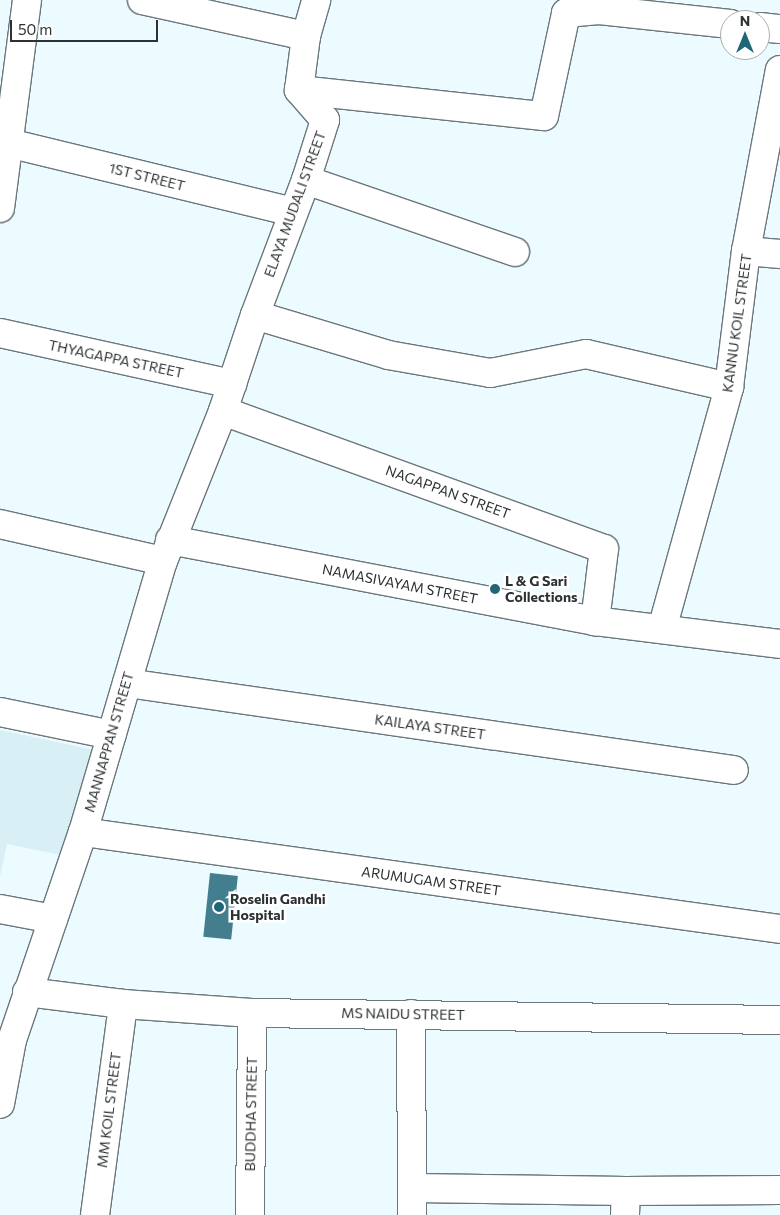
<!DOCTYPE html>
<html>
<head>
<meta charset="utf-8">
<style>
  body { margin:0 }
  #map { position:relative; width:780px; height:1215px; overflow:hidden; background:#ecfbff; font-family:Commissioner,sans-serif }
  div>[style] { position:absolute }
  .built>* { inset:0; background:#d8eff6 }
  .building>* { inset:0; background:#427e8e; transform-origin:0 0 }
  .roads { filter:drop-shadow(1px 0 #6b777b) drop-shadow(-1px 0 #6b777b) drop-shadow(0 1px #6b777b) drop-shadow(0 -1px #6b777b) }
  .minor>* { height:28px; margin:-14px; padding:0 14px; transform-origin:14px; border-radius:14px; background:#fff }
  .dots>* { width:14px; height:14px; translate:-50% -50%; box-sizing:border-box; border:2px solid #fff; border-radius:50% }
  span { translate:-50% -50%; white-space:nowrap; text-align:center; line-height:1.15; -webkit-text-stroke:5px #fff; paint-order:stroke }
  .street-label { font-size:14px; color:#2c3133 }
  .poi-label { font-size:14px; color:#2c3133; font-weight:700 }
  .left { translate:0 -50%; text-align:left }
  .north { position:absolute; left:720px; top:10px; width:50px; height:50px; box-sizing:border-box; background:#fff; border:1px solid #abadad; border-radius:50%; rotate:0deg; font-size:14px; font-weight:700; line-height:20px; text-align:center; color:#2c3133 }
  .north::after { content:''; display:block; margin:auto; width:18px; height:22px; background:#206676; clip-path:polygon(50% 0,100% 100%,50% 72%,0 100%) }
  .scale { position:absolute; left:10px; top:20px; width:148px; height:22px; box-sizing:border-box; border:2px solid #2c3133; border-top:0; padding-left:6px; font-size:15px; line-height:18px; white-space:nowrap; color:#2c3133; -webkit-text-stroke:4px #fff; paint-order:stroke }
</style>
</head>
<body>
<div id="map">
  <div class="built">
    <i style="clip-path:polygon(0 730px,94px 750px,66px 856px,7px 844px,0 876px)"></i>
  </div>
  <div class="building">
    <i style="left:210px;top:873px;width:28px;height:64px;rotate:6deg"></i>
  </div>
  <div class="roads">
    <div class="minor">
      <i style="left:142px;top:0;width:168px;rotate:12.4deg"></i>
      <i style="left:599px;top:10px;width:132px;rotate:6.1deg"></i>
      <i style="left:760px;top:27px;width:20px;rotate:6deg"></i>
      <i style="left:299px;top:90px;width:246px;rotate:6.1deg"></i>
      <i style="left:544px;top:116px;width:105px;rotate:-77.9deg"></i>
      <i style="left:566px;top:13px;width:33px;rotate:-5deg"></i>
      <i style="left:599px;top:10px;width:10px;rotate:-79deg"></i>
      <i style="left:0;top:141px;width:301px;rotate:13.6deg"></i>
      <i style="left:306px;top:180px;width:221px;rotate:19deg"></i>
      <i style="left:0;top:208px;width:210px;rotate:-82.6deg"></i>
      <i style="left:746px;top:251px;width:34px;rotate:5deg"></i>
      <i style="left:255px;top:315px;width:139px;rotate:16.7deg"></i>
      <i style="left:388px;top:355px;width:104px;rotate:10deg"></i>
      <i style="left:490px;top:373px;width:98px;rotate:-11.2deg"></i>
      <i style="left:586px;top:354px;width:147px;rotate:13deg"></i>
      <i style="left:0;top:333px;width:238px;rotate:12.4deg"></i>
      <i style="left:223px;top:411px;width:405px;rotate:19.9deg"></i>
      <i style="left:604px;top:549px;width:73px;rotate:97.1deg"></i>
      <i style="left:0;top:524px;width:167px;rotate:12.8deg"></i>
      <i style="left:170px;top:540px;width:433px;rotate:10.8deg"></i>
      <i style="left:595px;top:621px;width:186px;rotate:7.1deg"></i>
      <i style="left:662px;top:629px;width:251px;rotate:-74.5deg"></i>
      <i style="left:729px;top:387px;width:137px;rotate:-82.9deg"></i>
      <i style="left:746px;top:251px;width:184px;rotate:-79.4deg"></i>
      <i style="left:127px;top:683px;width:613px;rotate:8.16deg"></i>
      <i style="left:0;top:712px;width:114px;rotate:11.6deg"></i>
      <i style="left:83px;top:832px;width:704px;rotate:7.92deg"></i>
      <i style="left:0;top:909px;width:54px;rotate:10.7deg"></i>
      <i style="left:27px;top:992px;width:97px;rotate:7.1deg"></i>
      <i style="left:123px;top:1004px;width:129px;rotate:4deg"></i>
      <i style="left:252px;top:1013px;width:528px;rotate:0.76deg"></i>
      <i style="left:411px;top:1014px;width:201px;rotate:89.7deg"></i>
      <i style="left:0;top:1104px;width:65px;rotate:-79.4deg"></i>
      <i style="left:12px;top:1040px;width:220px;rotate:-71.2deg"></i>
      <i style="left:83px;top:832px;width:283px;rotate:-73.6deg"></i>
      <i style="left:163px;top:561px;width:162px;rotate:-68.2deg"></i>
      <i style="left:223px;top:411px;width:101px;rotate:-71.6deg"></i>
      <i style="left:255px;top:315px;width:144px;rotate:-69.3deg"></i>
      <i style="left:306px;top:180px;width:63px;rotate:-72.4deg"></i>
      <i style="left:325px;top:120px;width:40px;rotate:-131deg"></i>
      <i style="left:299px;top:90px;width:54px;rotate:-82.6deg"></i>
      <i style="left:306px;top:36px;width:37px;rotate:-74deg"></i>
      <i style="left:414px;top:1188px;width:212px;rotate:0.8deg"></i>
      <i style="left:626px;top:1191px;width:154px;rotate:-0.4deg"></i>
      <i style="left:95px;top:1215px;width:213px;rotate:-82.4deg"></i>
      <i style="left:250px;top:1215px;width:202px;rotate:-89.4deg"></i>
      <i style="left:625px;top:1215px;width:24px;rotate:-88deg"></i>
    </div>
  </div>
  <div class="dots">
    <i style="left:495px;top:589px;background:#206676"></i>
    <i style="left:219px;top:907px;background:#206676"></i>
  </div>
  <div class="street-label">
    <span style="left:147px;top:177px;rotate:14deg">1ST STREET</span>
    <span style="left:295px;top:204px;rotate:-70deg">ELAYA MUDALI STREET</span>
    <span style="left:737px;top:323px;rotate:-82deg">KANNU KOIL STREET</span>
    <span style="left:116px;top:359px;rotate:12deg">THYAGAPPA STREET</span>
    <span style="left:448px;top:492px;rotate:20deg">NAGAPPAN STREET</span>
    <span style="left:400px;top:584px;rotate:11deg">NAMASIVAYAM STREET</span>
    <span style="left:430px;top:727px;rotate:8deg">KAILAYA STREET</span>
    <span style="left:109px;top:742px;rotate:-74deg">MANNAPPAN STREET</span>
    <span style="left:431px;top:881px;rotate:8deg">ARUMUGAM STREET</span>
    <span style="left:403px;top:1014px;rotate:1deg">MS NAIDU STREET</span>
    <span style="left:109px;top:1110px;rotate:-83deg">MM KOIL STREET</span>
    <span style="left:251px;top:1114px;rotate:-89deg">BUDDHA STREET</span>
  </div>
  <div class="poi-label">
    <span class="left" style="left:505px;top:589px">L &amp; G Sari<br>Collections</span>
    <span class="left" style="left:230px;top:907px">Roselin Gandhi<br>Hospital</span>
  </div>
  <div class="north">N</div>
  <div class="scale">50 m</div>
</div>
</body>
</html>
